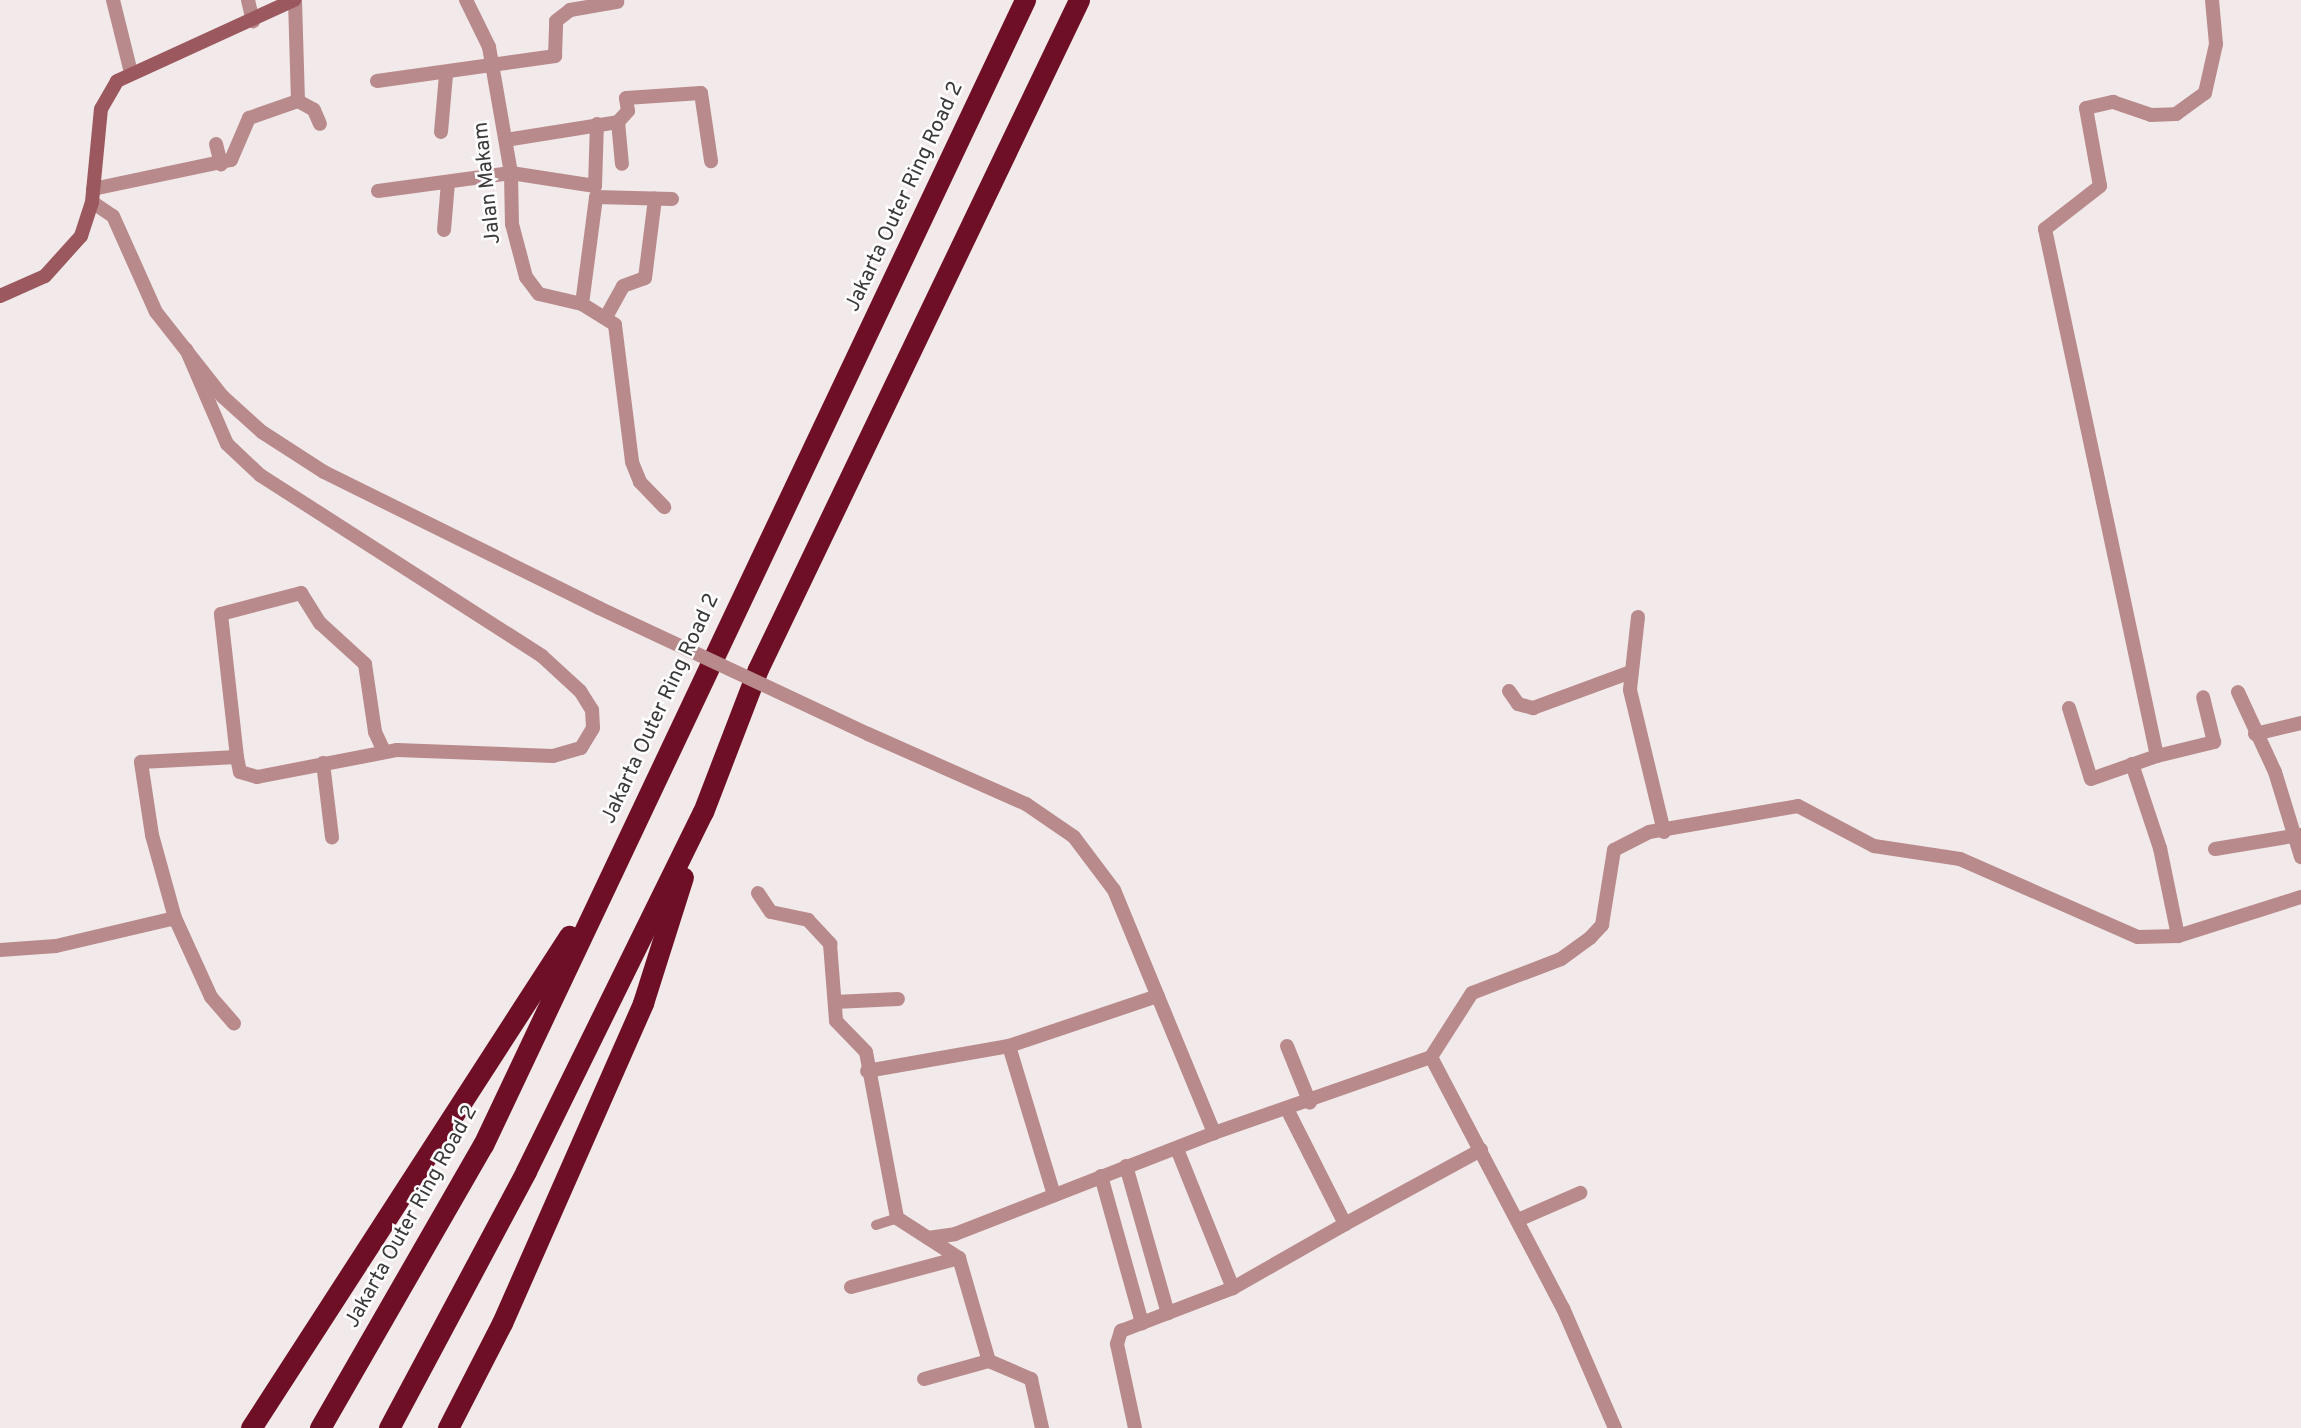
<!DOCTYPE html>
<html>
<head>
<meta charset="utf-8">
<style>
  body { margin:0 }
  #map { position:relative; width:2301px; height:1428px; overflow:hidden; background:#f2eaea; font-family:Overpass,sans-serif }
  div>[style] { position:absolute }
  .service>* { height:10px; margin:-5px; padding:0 5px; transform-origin:5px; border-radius:5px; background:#b88a8c }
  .minor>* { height:14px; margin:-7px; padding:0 7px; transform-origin:7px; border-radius:7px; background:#b88a8c }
  .secondary>* { height:14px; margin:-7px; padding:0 7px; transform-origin:7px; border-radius:7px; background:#9b595f }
  .motorway>* { height:21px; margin:-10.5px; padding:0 10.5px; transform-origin:10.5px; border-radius:10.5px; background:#6f0f25 }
  .minor-bridge>* { height:14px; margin:-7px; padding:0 7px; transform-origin:7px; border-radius:7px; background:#b88a8c }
  span { translate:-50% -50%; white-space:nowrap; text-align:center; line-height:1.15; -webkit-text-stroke:5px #fff; paint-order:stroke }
  .street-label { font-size:21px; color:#3c3939 }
</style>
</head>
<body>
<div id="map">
  <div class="service">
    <i style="left:876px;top:1225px;width:22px;rotate:-18deg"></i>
  </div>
  <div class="minor">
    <i style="left:113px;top:0;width:75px;rotate:76.1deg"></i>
    <i style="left:248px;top:0;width:22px;rotate:77deg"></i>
    <i style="left:295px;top:0;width:101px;rotate:88.3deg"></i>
    <i style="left:298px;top:101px;width:18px;rotate:29deg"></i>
    <i style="left:314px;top:110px;width:15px;rotate:67deg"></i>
    <i style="left:466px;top:0;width:52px;rotate:63.9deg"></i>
    <i style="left:489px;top:47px;width:128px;rotate:80.1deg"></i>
    <i style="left:511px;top:173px;width:51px;rotate:88.9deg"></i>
    <i style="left:512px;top:224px;width:55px;rotate:75.2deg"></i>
    <i style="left:526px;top:277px;width:21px;rotate:53deg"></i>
    <i style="left:539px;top:294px;width:44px;rotate:13.1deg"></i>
    <i style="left:582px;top:304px;width:39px;rotate:32deg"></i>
    <i style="left:615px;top:325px;width:138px;rotate:82.9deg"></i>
    <i style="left:632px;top:462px;width:22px;rotate:68deg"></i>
    <i style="left:640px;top:482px;width:35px;rotate:46deg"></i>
    <i style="left:377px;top:81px;width:180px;rotate:-8deg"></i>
    <i style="left:555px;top:56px;width:35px;rotate:-88deg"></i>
    <i style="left:556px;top:21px;width:18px;rotate:-38deg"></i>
    <i style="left:570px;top:10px;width:48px;rotate:-9.7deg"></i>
    <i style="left:618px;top:122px;width:42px;rotate:84.6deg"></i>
    <i style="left:441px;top:132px;width:57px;rotate:-85deg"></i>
    <i style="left:506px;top:140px;width:113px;rotate:-9.1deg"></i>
    <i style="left:618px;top:122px;width:15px;rotate:-48deg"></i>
    <i style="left:628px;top:111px;width:13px;rotate:-99deg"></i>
    <i style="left:626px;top:98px;width:75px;rotate:-3.8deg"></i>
    <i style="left:701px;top:93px;width:69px;rotate:81.6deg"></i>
    <i style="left:216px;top:144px;width:21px;rotate:76deg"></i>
    <i style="left:93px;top:189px;width:141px;rotate:-11.9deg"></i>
    <i style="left:231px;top:160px;width:46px;rotate:-66.8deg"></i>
    <i style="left:249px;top:118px;width:52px;rotate:-19.1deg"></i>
    <i style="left:378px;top:191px;width:134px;rotate:-7.7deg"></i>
    <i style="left:511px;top:173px;width:85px;rotate:8.8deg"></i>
    <i style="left:595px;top:186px;width:62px;rotate:-88.2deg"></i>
    <i style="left:92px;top:202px;width:25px;rotate:34deg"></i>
    <i style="left:113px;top:216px;width:105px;rotate:65.9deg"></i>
    <i style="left:156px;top:312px;width:107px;rotate:51.8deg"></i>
    <i style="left:222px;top:396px;width:54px;rotate:42deg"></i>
    <i style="left:262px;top:432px;width:74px;rotate:32.8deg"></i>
    <i style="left:324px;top:472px;width:307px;rotate:26.3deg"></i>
    <i style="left:444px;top:230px;width:48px;rotate:-85.2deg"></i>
    <i style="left:582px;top:304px;width:108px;rotate:-82.5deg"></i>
    <i style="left:596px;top:197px;width:76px;rotate:1.5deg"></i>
    <i style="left:606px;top:317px;width:35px;rotate:-61deg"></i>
    <i style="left:623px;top:286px;width:23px;rotate:-20deg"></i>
    <i style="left:645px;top:278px;width:80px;rotate:-82.8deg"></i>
    <i style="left:1638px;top:617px;width:73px;rotate:96.3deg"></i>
    <i style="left:1630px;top:690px;width:146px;rotate:76.5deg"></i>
    <i style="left:1509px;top:691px;width:16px;rotate:55deg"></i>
    <i style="left:1518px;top:704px;width:16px;rotate:15deg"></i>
    <i style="left:1533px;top:708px;width:104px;rotate:-20.2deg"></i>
    <i style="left:2238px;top:692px;width:88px;rotate:65.2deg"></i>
    <i style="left:2275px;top:772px;width:89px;rotate:73deg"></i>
    <i style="left:2069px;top:708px;width:74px;rotate:72.8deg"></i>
    <i style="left:2091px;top:779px;width:70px;rotate:-19.2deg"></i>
    <i style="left:2157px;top:756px;width:539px;rotate:-102deg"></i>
    <i style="left:2045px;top:229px;width:70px;rotate:-38deg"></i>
    <i style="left:2100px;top:186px;width:79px;rotate:-100.2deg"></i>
    <i style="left:2086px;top:108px;width:28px;rotate:-13deg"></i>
    <i style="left:2113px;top:102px;width:40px;rotate:18.9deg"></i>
    <i style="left:2151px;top:115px;width:25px;rotate:-2deg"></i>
    <i style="left:2176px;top:114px;width:36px;rotate:-36deg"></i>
    <i style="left:2205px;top:93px;width:50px;rotate:-77.3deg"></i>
    <i style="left:2216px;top:44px;width:44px;rotate:-95.2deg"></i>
    <i style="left:868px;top:734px;width:173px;rotate:23.9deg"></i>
    <i style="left:1026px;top:804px;width:58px;rotate:34.5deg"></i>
    <i style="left:1074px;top:837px;width:66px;rotate:53deg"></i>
    <i style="left:1114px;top:890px;width:263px;rotate:67.6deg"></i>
    <i style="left:2255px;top:734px;width:47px;rotate:-13.4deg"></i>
    <i style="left:2157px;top:756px;width:59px;rotate:-13.8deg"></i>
    <i style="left:2214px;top:742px;width:46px;rotate:-103.7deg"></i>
    <i style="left:237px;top:757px;width:144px;rotate:-96.4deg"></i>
    <i style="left:221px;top:614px;width:83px;rotate:-14.7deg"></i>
    <i style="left:301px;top:593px;width:36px;rotate:58deg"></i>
    <i style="left:320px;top:623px;width:61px;rotate:42.3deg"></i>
    <i style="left:365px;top:664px;width:69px;rotate:81.6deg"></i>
    <i style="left:375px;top:732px;width:21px;rotate:65deg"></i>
    <i style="left:323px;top:763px;width:75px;rotate:83.1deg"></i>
    <i style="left:2132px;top:764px;width:89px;rotate:71.6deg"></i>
    <i style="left:2160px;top:848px;width:90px;rotate:78.4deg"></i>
    <i style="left:2215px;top:849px;width:86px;rotate:-9.4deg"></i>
    <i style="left:758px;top:893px;width:23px;rotate:56deg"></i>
    <i style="left:771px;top:912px;width:38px;rotate:12deg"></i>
    <i style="left:808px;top:920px;width:33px;rotate:47deg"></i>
    <i style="left:830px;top:944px;width:77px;rotate:85.5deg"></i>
    <i style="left:836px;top:1021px;width:43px;rotate:45.9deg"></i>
    <i style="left:866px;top:1052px;width:169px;rotate:79.4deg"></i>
    <i style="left:897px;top:1218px;width:74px;rotate:32.8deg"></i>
    <i style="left:959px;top:1258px;width:107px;rotate:73.8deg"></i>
    <i style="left:175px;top:918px;width:87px;rotate:65.5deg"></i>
    <i style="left:211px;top:997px;width:35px;rotate:49deg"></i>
    <i style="left:0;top:950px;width:56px;rotate:-4.1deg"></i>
    <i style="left:56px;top:946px;width:122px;rotate:-13.2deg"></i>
    <i style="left:175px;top:918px;width:86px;rotate:-105.5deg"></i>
    <i style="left:152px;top:835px;width:74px;rotate:-98.6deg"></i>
    <i style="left:141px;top:762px;width:96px;rotate:-3deg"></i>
    <i style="left:237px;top:757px;width:15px;rotate:79deg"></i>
    <i style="left:240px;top:772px;width:18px;rotate:16deg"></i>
    <i style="left:257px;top:777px;width:143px;rotate:-10.9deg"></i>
    <i style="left:397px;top:750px;width:156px;rotate:2.2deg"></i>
    <i style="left:553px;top:756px;width:29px;rotate:-16deg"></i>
    <i style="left:581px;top:748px;width:23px;rotate:-59deg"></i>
    <i style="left:593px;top:728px;width:18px;rotate:-93deg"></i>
    <i style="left:592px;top:710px;width:22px;rotate:-122deg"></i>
    <i style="left:580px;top:691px;width:52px;rotate:-137.4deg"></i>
    <i style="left:542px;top:656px;width:335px;rotate:-147.3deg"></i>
    <i style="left:260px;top:475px;width:45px;rotate:-136.8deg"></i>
    <i style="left:227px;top:444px;width:103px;rotate:-113.3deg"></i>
    <i style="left:835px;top:1002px;width:63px;rotate:-2.7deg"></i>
    <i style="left:1009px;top:1046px;width:156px;rotate:73.2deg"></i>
    <i style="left:1287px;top:1046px;width:61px;rotate:68deg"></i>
    <i style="left:1431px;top:1057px;width:284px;rotate:62.3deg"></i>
    <i style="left:1563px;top:1308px;width:131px;rotate:66.6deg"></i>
    <i style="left:867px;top:1071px;width:144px;rotate:-10deg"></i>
    <i style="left:1009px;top:1046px;width:157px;rotate:-18.6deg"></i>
    <i style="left:1288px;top:1111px;width:127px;rotate:63.2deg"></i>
    <i style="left:1345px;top:1224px;width:155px;rotate:-28.6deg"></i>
    <i style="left:1177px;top:1149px;width:150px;rotate:68.1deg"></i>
    <i style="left:1126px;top:1166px;width:153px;rotate:74.1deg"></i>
    <i style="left:1101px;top:1176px;width:153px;rotate:74.4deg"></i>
    <i style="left:1518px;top:1220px;width:68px;rotate:-23.5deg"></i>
    <i style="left:928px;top:1238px;width:27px;rotate:-8deg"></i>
    <i style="left:955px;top:1234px;width:278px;rotate:-21.3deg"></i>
    <i style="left:1214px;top:1133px;width:230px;rotate:-19.3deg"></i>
    <i style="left:1431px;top:1057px;width:76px;rotate:-57.4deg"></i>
    <i style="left:1472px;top:993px;width:95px;rotate:-20.9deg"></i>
    <i style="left:1561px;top:959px;width:36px;rotate:-36deg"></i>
    <i style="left:1590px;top:938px;width:18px;rotate:-47deg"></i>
    <i style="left:1602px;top:925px;width:76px;rotate:-80.9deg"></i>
    <i style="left:1614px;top:850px;width:39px;rotate:-27deg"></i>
    <i style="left:1649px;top:832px;width:151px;rotate:-9.9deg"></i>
    <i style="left:1798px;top:806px;width:86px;rotate:27.8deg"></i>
    <i style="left:1874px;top:846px;width:87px;rotate:8.6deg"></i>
    <i style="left:1960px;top:859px;width:194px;rotate:23.7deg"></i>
    <i style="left:2138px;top:937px;width:40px;rotate:-1.4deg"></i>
    <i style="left:2178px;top:936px;width:129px;rotate:-17.6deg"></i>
    <i style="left:851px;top:1287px;width:112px;rotate:-15deg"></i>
    <i style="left:989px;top:1361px;width:46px;rotate:23.2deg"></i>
    <i style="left:1031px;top:1379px;width:50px;rotate:77.3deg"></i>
    <i style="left:924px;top:1379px;width:67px;rotate:-15.5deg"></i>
    <i style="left:1135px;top:1428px;width:86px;rotate:-102.1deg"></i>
    <i style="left:1117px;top:1344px;width:14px;rotate:-73deg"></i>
    <i style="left:1121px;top:1331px;width:120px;rotate:-21deg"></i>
    <i style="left:1233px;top:1288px;width:129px;rotate:-29.7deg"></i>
  </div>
  <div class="secondary">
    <i style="left:0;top:296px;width:49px;rotate:-24deg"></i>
    <i style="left:45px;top:276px;width:54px;rotate:-48deg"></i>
    <i style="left:81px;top:236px;width:36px;rotate:-72deg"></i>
    <i style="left:92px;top:202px;width:93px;rotate:-84.5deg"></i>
    <i style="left:101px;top:109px;width:32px;rotate:-60deg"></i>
    <i style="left:117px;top:81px;width:195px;rotate:-24.6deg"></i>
  </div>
  <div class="motorway">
    <i style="left:251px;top:1428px;width:586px;rotate:-57.12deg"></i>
    <i style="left:320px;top:1428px;width:327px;rotate:-60.1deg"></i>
    <i style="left:483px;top:1145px;width:1267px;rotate:-64.67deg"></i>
    <i style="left:389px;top:1428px;width:291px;rotate:-61.9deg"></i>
    <i style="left:526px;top:1171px;width:400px;rotate:-63.8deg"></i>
    <i style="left:703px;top:812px;width:153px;rotate:-69deg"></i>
    <i style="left:758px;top:669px;width:742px;rotate:-64.37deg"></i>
    <i style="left:448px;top:1428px;width:118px;rotate:-62.8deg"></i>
    <i style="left:502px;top:1323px;width:350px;rotate:-66.2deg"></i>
    <i style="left:643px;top:1003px;width:132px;rotate:-72.4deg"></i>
  </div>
  <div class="minor-bridge">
    <i style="left:599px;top:608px;width:297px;rotate:25.1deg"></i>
  </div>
  <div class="street-label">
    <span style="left:488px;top:183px;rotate:-96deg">Jalan Makam</span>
    <span style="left:905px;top:197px;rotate:-65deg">Jakarta Outer Ring Road 2</span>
    <span style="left:661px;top:709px;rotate:-65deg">Jakarta Outer Ring Road 2</span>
    <span style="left:412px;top:1217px;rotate:-61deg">Jakarta Outer Ring Road 2</span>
  </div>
</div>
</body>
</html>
